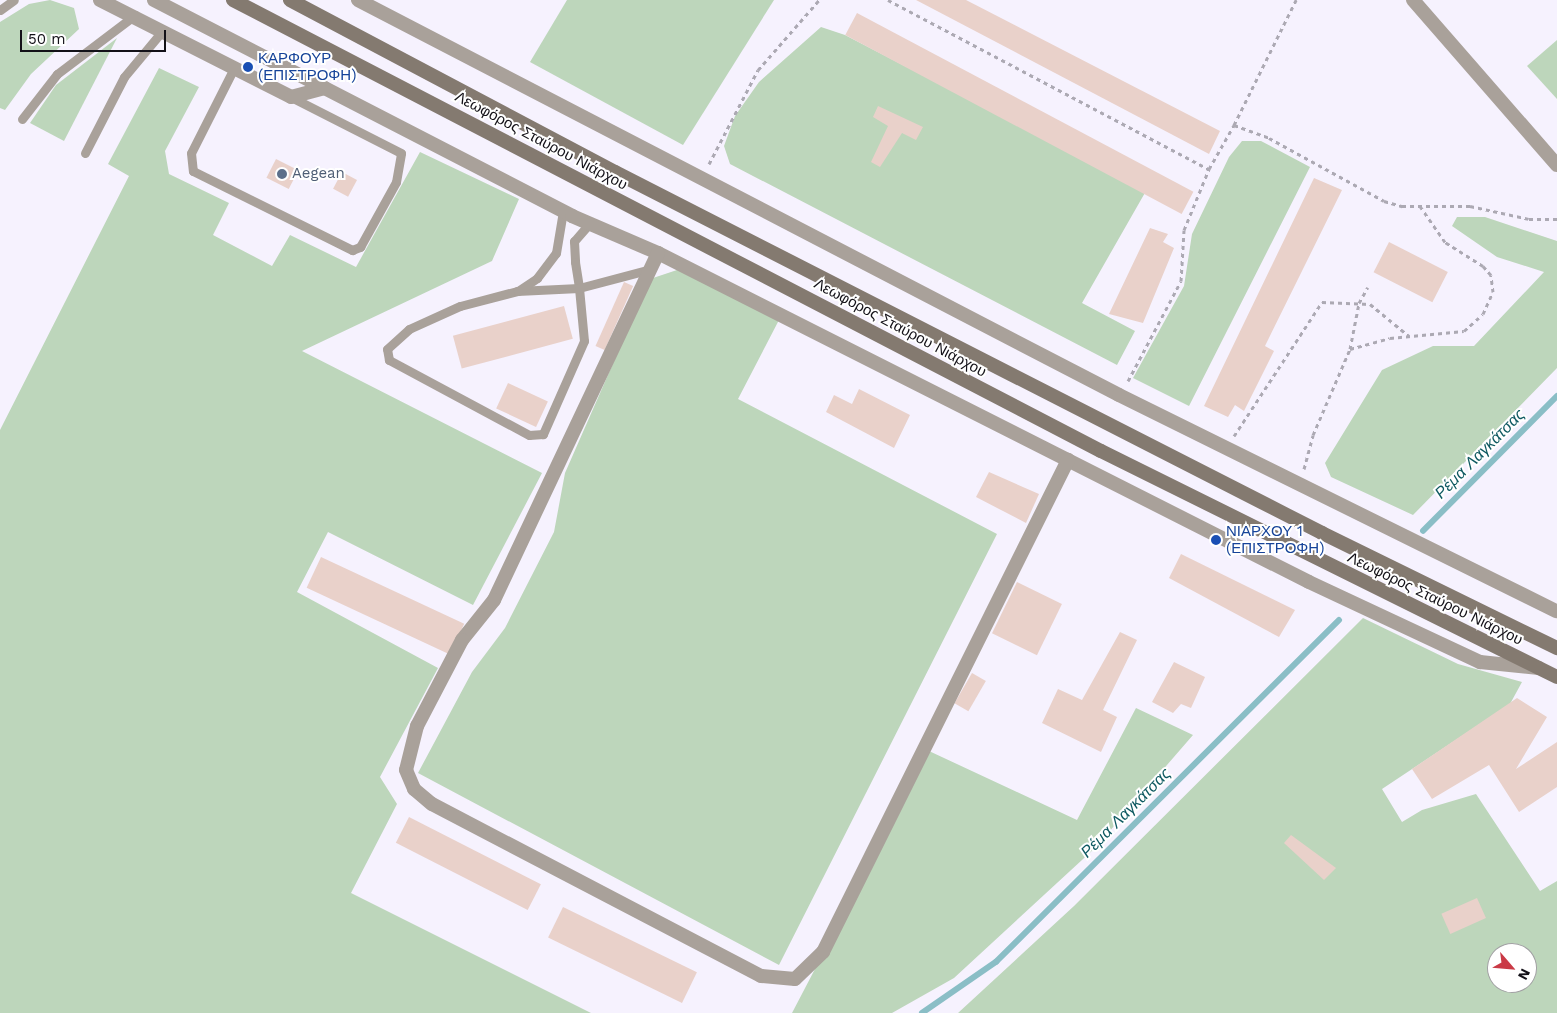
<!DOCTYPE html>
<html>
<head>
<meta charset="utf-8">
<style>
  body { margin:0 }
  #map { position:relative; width:1557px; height:1013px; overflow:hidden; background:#f6f2fe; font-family:"Work Sans",sans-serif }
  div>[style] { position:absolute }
  .green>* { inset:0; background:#bdd6bb }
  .stream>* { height:5.5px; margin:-2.75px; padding:0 2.75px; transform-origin:2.75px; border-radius:2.75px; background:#8abec6 }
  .building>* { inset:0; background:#e9d1ca; transform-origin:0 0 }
  .path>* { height:3px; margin-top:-1.5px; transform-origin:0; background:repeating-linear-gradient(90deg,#aca9b3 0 4px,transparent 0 8px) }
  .service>* { height:9px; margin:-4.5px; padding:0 4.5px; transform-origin:4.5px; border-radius:4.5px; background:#a9a19a }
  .minor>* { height:14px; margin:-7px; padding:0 7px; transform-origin:7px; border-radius:7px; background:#a9a19a }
  .secondary>* { height:14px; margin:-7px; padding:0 7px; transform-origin:7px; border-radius:7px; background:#847a70 }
  .dots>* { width:14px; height:14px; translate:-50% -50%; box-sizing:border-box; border:2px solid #fff; border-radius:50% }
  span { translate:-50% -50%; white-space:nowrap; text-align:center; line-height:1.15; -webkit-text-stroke:4px #fff; paint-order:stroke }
  .transit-label { font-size:15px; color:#164399 }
  .left { translate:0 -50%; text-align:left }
  .street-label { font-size:15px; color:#131118 }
  .service-label { font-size:15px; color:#4e5e75 }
  .water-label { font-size:16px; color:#0e5961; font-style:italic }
  .north { position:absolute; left:1487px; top:943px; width:50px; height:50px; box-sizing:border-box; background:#fff; border:1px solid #a1a0a3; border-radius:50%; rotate:117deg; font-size:14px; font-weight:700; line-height:20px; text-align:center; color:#131118 }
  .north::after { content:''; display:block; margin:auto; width:18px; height:22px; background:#ca3a46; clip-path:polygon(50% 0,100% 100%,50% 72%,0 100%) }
  .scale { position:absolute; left:20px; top:30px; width:146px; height:22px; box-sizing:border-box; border:2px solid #131118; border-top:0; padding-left:6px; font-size:15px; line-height:18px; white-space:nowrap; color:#131118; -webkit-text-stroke:4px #fff; paint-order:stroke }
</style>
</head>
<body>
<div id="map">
  <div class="green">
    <i style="clip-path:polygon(50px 0,74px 8px,79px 29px,31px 74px,5px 110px,0 108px,0 22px,29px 4px)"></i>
    <i style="clip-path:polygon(567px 0,774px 0,683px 145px,530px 62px)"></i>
    <i style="clip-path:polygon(821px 27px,845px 35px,1146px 191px,1082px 303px,1135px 331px,1117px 365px,730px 164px,724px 146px,735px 116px,759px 82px)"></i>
    <i style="clip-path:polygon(117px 38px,64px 141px,30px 123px,56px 85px)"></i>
    <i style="clip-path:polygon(1557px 40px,1557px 99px,1527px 66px)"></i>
    <i style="clip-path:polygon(159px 68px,199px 87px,165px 151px,169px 174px,229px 203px,213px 235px,272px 266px,290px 235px,356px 267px,420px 152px,519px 199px,492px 261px,302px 351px,542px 473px,473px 605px,328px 532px,297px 592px,438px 668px,380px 777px,397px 804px,351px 893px,591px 1013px,0 1013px,0 430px,129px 176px,108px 164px)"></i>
    <i style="clip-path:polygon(1242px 141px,1261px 141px,1310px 167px,1189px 406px,1133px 378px,1184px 286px,1192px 234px,1229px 157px)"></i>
    <i style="clip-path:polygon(1457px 217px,1485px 217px,1557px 241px,1557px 368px,1413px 515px,1331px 477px,1325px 463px,1382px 370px,1433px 346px,1474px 346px,1544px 272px,1497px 257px,1452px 226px)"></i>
    <i style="clip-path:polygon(680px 269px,779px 320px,738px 399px,997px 534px,779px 965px,418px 773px,472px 672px,505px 628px,554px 532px,565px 473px,650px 279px)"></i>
    <i style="clip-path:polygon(evenodd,1363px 618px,1458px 664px,1522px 682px,1510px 704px,1382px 789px,1402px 822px,1422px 810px,1476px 794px,1540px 891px,1557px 881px,1557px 1013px,958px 1013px,1074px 906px,1363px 618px,1497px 953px,1527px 953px,1527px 983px,1497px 983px,1497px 953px)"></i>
    <i style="clip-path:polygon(1136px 708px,1193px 735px,1095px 848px,954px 978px,892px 1013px,792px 1013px,929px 751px,1077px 820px)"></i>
  </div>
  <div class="stream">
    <i style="left:1423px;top:531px;width:190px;rotate:-45.2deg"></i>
    <i style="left:922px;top:1013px;width:90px;rotate:-34.6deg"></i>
    <i style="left:996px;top:962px;width:484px;rotate:-44.9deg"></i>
  </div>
  <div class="building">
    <i style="clip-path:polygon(916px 0,966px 0,1220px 131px,1209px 154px)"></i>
    <i style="left:857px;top:13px;width:381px;height:25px;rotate:28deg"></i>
    <i style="clip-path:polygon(878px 106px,923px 127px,916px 140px,902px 133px,880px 167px,871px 162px,888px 126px,873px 117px)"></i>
    <i style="left:276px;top:159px;width:25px;height:21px;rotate:27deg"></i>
    <i style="left:342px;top:172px;width:17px;height:19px;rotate:28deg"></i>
    <i style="clip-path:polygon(1314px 178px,1342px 190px,1265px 346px,1274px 351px,1244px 411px,1235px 405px,1228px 417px,1204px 406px)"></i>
    <i style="clip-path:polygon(1150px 228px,1168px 234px,1163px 242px,1174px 248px,1143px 323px,1109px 314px)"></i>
    <i style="left:1389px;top:242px;width:66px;height:34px;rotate:27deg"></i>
    <i style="left:624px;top:282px;width:10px;height:70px;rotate:24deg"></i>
    <i style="left:564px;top:306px;width:34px;height:115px;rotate:75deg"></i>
    <i style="left:508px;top:383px;width:44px;height:28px;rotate:25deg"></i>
    <i style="clip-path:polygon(859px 389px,910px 415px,894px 448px,826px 412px,834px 395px,852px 404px)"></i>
    <i style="clip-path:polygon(989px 472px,1039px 494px,1026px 523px,976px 497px)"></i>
    <i style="clip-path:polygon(1181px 554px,1295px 610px,1279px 637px,1169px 578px)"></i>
    <i style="left:321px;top:557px;width:158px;height:34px;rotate:25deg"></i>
    <i style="left:1017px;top:582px;width:50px;height:57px;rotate:26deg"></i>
    <i style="clip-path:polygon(1120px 632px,1137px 640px,1103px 710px,1117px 717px,1101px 752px,1042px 723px,1058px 689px,1082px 700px)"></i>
    <i style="clip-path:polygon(1174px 662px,1205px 677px,1191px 708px,1181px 704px,1173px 713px,1152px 702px)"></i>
    <i style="left:972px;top:673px;width:16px;height:35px;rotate:30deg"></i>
    <i style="clip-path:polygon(1517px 698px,1547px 717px,1516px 769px,1557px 742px,1557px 787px,1519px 812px,1489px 765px,1432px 799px,1412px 769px)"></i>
    <i style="left:409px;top:817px;width:148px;height:29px;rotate:27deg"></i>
    <i style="clip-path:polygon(1291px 835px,1336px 868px,1324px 880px,1284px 843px)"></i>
    <i style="left:1477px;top:898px;width:22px;height:39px;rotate:66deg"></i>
    <i style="left:563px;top:907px;width:149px;height:34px;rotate:26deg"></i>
  </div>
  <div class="path">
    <i style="left:888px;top:0;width:363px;rotate:27.8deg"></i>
    <i style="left:1234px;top:125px;width:140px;rotate:-63.6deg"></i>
    <i style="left:709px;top:164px;width:106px;rotate:-62.5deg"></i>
    <i style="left:758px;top:70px;width:93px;rotate:-48.9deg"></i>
    <i style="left:1350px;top:349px;width:47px;rotate:-78.9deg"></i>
    <i style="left:1359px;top:303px;width:18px;rotate:-61deg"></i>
    <i style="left:1128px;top:381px;width:113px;rotate:-62.1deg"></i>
    <i style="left:1181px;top:281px;width:51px;rotate:-86.6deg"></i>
    <i style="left:1184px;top:230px;width:66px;rotate:-67.7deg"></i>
    <i style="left:1209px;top:169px;width:51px;rotate:-60.4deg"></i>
    <i style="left:1234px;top:125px;width:37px;rotate:20deg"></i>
    <i style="left:1269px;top:138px;width:131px;rotate:28.7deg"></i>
    <i style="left:1384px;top:201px;width:19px;rotate:16deg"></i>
    <i style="left:1402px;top:206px;width:68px"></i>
    <i style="left:1470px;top:206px;width:60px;rotate:12.4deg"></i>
    <i style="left:1529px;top:219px;width:28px"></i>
    <i style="left:1234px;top:436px;width:160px;rotate:-56.7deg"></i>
    <i style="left:1322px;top:302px;width:48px;rotate:2.4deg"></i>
    <i style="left:1370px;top:304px;width:50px;rotate:39.4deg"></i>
    <i style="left:1304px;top:469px;width:35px;rotate:-75deg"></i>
    <i style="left:1313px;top:435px;width:94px;rotate:-66.7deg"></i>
    <i style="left:1350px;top:349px;width:41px;rotate:-15.4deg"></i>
    <i style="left:1390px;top:338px;width:74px;rotate:-5.4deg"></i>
    <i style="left:1464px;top:331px;width:25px;rotate:-42deg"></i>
    <i style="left:1483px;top:314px;width:24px;rotate:-66deg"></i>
    <i style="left:1493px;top:292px;width:17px;rotate:-97deg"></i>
    <i style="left:1491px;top:275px;width:12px;rotate:-132deg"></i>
    <i style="left:1483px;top:266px;width:45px;rotate:-147.7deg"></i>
    <i style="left:1445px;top:242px;width:44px;rotate:-124.8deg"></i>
  </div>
  <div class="service">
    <i style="left:0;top:10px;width:17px;rotate:-36deg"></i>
    <i style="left:234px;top:68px;width:95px;rotate:116.8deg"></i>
    <i style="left:191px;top:153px;width:18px;rotate:84deg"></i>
    <i style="left:193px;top:171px;width:178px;rotate:26.4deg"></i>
    <i style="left:352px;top:250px;width:9px;rotate:-21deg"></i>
    <i style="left:360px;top:247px;width:74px;rotate:-61deg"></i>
    <i style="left:396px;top:182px;width:29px;rotate:-80deg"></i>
    <i style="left:401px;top:153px;width:123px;rotate:-153deg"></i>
    <i style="left:22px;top:119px;width:57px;rotate:-52.1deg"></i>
    <i style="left:57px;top:74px;width:98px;rotate:-37.1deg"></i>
    <i style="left:85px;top:153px;width:85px;rotate:-62.8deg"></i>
    <i style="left:124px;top:77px;width:61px;rotate:-50.3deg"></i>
    <i style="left:589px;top:224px;width:23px;rotate:131deg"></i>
    <i style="left:574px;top:241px;width:21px;rotate:87deg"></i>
    <i style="left:575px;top:262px;width:26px;rotate:81deg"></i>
    <i style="left:579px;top:288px;width:53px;rotate:84.6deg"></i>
    <i style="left:584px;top:341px;width:102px;rotate:113.8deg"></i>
    <i style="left:543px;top:434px;width:14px;rotate:176deg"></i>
    <i style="left:529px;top:435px;width:159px;rotate:-151.8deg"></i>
    <i style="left:389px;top:360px;width:11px;rotate:-100deg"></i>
    <i style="left:387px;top:349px;width:30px;rotate:-42deg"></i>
    <i style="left:409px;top:329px;width:56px;rotate:-24.3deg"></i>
    <i style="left:460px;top:306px;width:59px;rotate:-14.7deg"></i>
    <i style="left:517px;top:291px;width:62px;rotate:-2.8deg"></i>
    <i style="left:579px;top:288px;width:70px;rotate:-14.8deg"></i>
    <i style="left:518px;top:291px;width:23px;rotate:-34deg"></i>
    <i style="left:537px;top:278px;width:31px;rotate:-53deg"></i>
    <i style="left:556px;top:253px;width:43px;rotate:-80.5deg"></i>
  </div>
  <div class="minor">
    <i style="left:100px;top:0;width:214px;rotate:26.9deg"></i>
    <i style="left:291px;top:97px;width:35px;rotate:-15deg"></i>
    <i style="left:154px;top:0;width:471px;rotate:27.3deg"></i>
    <i style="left:572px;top:216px;width:94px;rotate:23.3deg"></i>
    <i style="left:658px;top:253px;width:729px;rotate:26.81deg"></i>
    <i style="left:1309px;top:582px;width:189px;rotate:25.1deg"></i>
    <i style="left:1480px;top:662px;width:59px;rotate:5.8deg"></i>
    <i style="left:358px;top:0;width:857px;rotate:27.43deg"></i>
    <i style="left:1119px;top:395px;width:488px;rotate:26.3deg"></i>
    <i style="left:1413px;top:0;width:219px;rotate:48.9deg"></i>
    <i style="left:658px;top:253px;width:384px;rotate:115.3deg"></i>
    <i style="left:494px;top:600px;width:51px;rotate:128.7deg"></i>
    <i style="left:462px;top:640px;width:97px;rotate:117.6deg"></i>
    <i style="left:417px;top:726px;width:45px;rotate:104deg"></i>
    <i style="left:406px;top:770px;width:21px;rotate:67deg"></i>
    <i style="left:414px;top:789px;width:23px;rotate:40deg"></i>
    <i style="left:432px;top:804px;width:371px;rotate:27.6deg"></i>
    <i style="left:761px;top:976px;width:34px;rotate:5deg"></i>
    <i style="left:795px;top:979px;width:39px;rotate:-44deg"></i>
    <i style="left:823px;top:952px;width:550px;rotate:-63.53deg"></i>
  </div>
  <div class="secondary">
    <i style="left:233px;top:0;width:978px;rotate:27.46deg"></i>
    <i style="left:1101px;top:451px;width:509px;rotate:26.36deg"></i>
    <i style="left:290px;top:0;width:368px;rotate:27.9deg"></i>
    <i style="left:615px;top:172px;width:794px;rotate:27.05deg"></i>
    <i style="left:1322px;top:533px;width:262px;rotate:26.1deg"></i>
  </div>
  <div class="dots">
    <i style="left:248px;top:67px;background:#1a4fb4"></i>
    <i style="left:282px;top:174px;background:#5c6f8a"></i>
    <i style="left:1216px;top:540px;background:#1a4fb4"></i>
  </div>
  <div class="transit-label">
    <span class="left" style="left:258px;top:67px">ΚΑΡΦΟΥΡ<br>(ΕΠΙΣΤΡΟΦΗ)</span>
    <span class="left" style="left:1226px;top:540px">ΝΙΑΡΧΟΥ 1<br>(ΕΠΙΣΤΡΟΦΗ)</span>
  </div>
  <div class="street-label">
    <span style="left:541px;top:141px;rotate:28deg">Λεωφόρος Σταύρου Νιάρχου</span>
    <span style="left:900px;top:328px;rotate:28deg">Λεωφόρος Σταύρου Νιάρχου</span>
    <span style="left:1435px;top:599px;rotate:26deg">Λεωφόρος Σταύρου Νιάρχου</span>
  </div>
  <div class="service-label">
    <span class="left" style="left:292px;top:174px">Aegean</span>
  </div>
  <div class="water-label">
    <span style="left:1480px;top:454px;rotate:-45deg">Ρέμα Λαγκάτσας</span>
    <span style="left:1126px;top:813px;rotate:-45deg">Ρέμα Λαγκάτσας</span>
  </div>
  <div class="north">N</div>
  <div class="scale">50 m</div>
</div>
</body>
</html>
